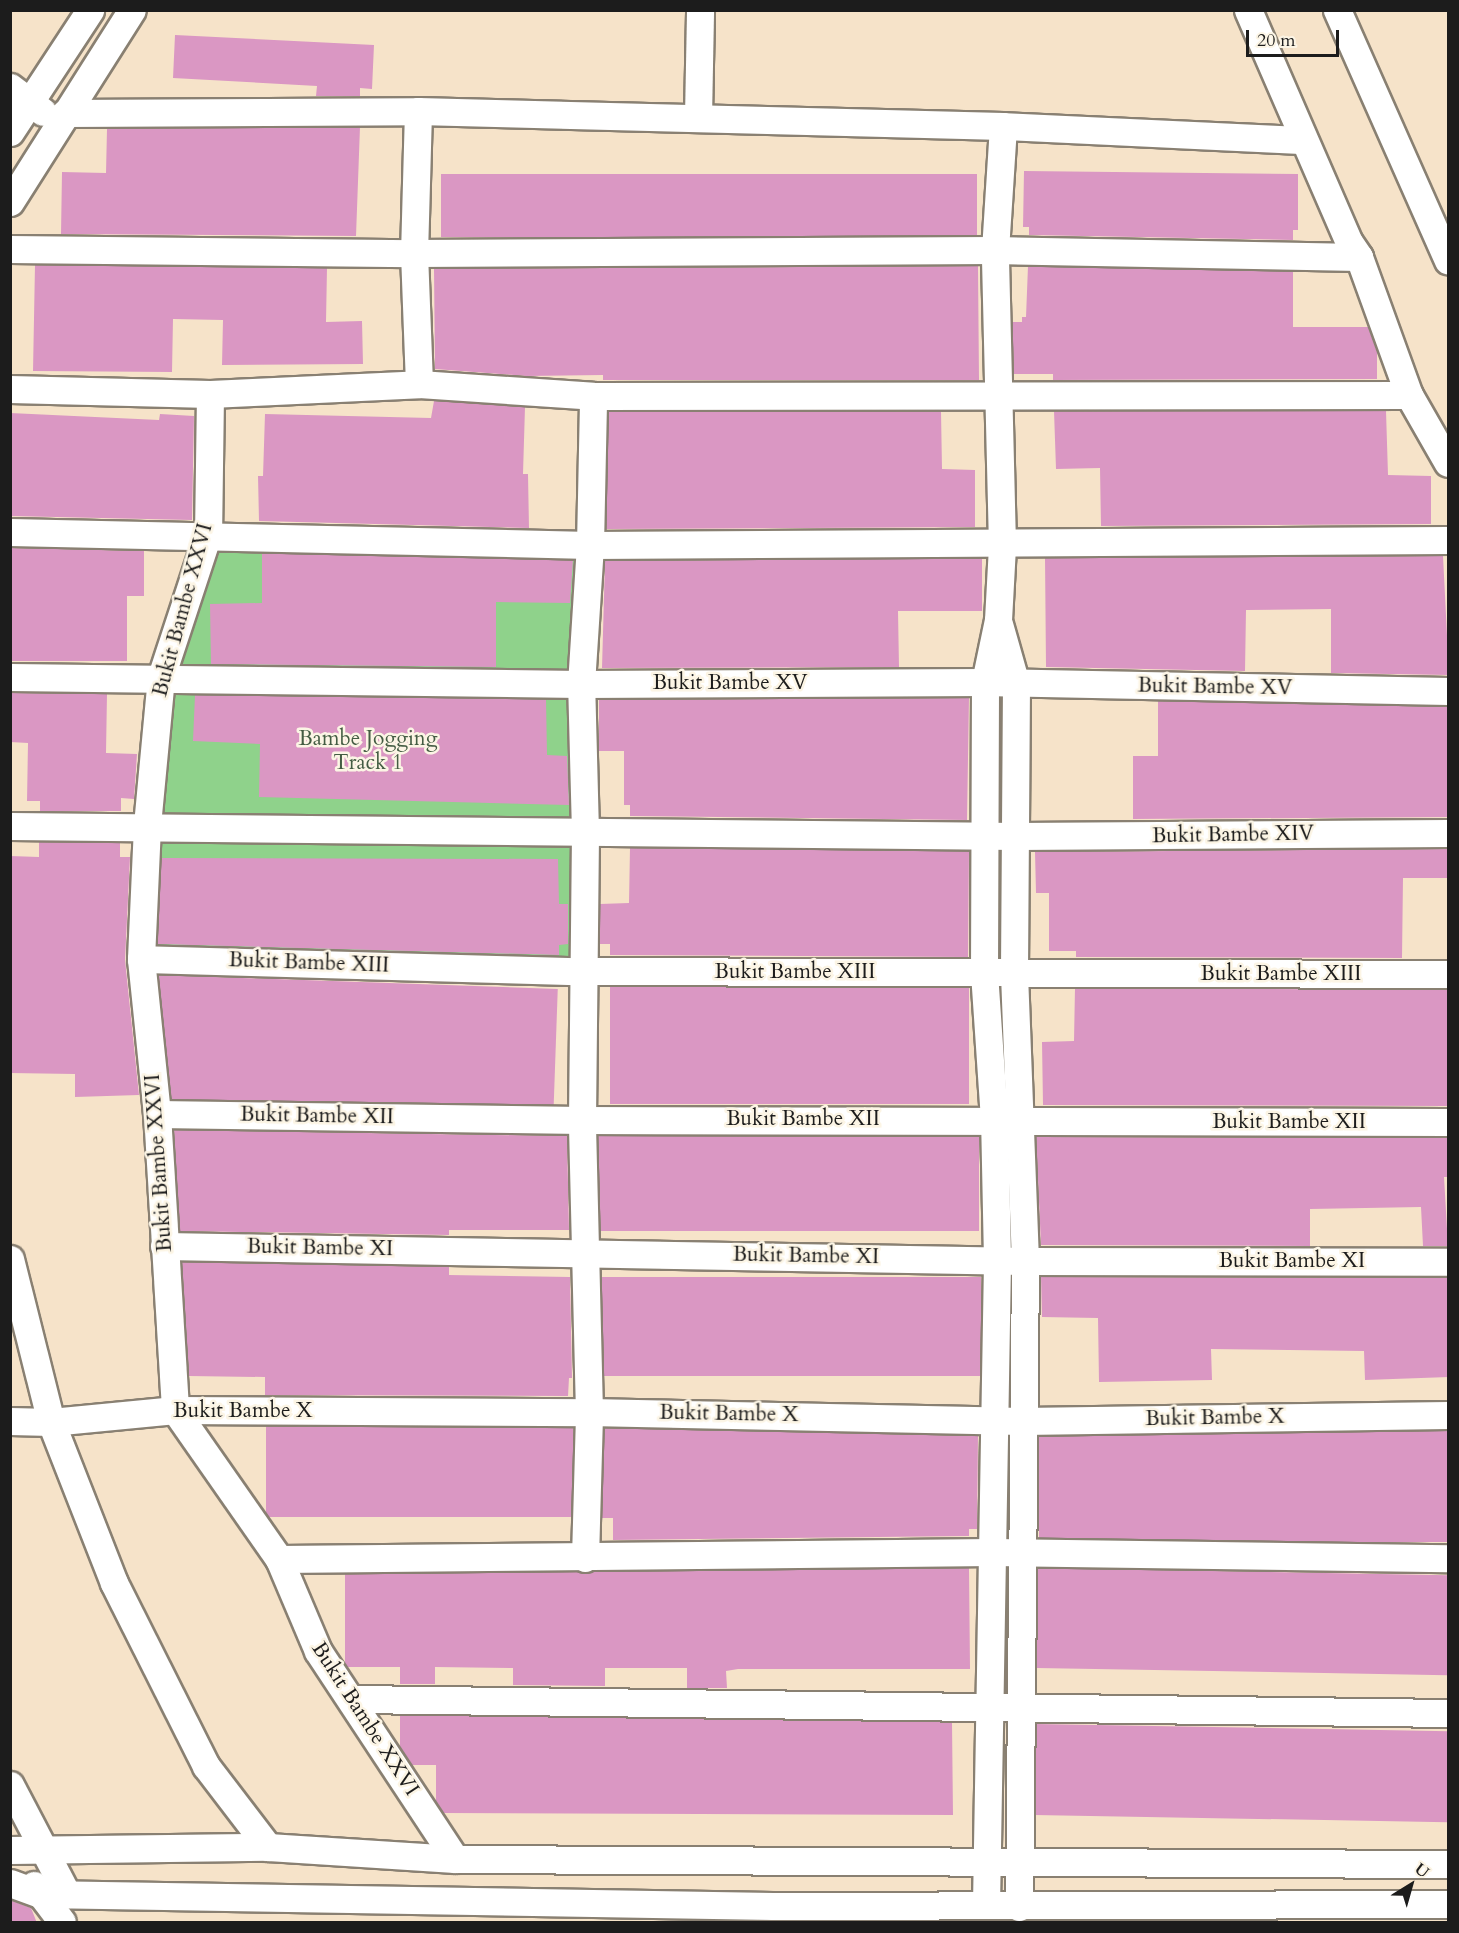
<!DOCTYPE html>
<html>
<head>
<meta charset="utf-8">
<style>
  body { margin:0 }
  #map { position:relative; width:1459px; height:1933px; overflow:hidden; background:#f6e3c9; font-family:Cardo,serif }
  div>[style] { position:absolute }
  .green>* { inset:0; background:#8fd28b }
  .building>* { inset:0; background:#da97c3; transform-origin:0 0 }
  .roads { filter:drop-shadow(2px 0 #898072) drop-shadow(-2px 0 #898072) drop-shadow(0 2px #898072) drop-shadow(0 -2px #898072) }
  .minor>* { height:27px; margin:-13.5px; padding:0 13.5px; transform-origin:13.5px; border-radius:13.5px; background:#fff }
  span { translate:-50% -50%; white-space:nowrap; text-align:center; line-height:1.15; -webkit-text-stroke:5px #fcf5e5; paint-order:stroke }
  .street-label { font-size:21px; color:#1c1c1c }
  .park-label { font-size:21px; color:#445c43 }
  .frame { position:absolute; inset:0; border:12px solid #1c1c1c; pointer-events:none }
  .north { position:absolute; left:1381px; top:1855px; width:60px; height:60px; -webkit-text-stroke:4px #fcf5e5; paint-order:stroke; rotate:37deg; font-size:16px; font-weight:700; line-height:24px; text-align:center; color:#1c1c1c }
  .north::after { content:''; display:block; margin:auto; width:21px; height:27px; background:#1c1c1c; clip-path:polygon(50% 0,100% 100%,50% 72%,0 100%) }
  .scale { position:absolute; left:1246px; top:30px; width:93px; height:27px; box-sizing:border-box; border:3px solid #1c1c1c; border-top:0; padding-left:8px; font-size:18px; line-height:21px; white-space:nowrap; color:#1c1c1c; -webkit-text-stroke:4px #fcf5e5; paint-order:stroke }
</style>
</head>
<body>
<div id="map">
  <div class="green">
    <i style="clip-path:polygon(208px 534px,590px 545px,581px 971px,141px 959px,161px 677px)"></i>
  </div>
  <div class="building">
    <i style="clip-path:polygon(175px 35px,374px 45px,372px 89px,360px 88px,360px 96px,316px 96px,317px 86px,173px 78px)"></i>
    <i style="clip-path:polygon(360px 127px,356px 236px,61px 234px,62px 172px,106px 173px,107px 129px)"></i>
    <i style="clip-path:polygon(1024px 171px,1298px 174px,1298px 230px,1293px 230px,1293px 240px,1029px 235px,1029px 227px,1023px 227px)"></i>
    <i style="left:441px;top:174px;width:536px;height:63px"></i>
    <i style="clip-path:polygon(35px 265px,327px 268px,326px 322px,362px 321px,363px 364px,222px 365px,223px 320px,173px 319px,172px 372px,33px 371px)"></i>
    <i style="clip-path:polygon(978px 266px,979px 380px,603px 380px,603px 375px,526px 376px,435px 369px,434px 269px)"></i>
    <i style="clip-path:polygon(1028px 266px,1293px 271px,1293px 327px,1368px 327px,1377px 352px,1377px 379px,1053px 380px,1053px 374px,1014px 374px,1012px 322px,1022px 322px,1022px 317px,1026px 317px)"></i>
    <i style="clip-path:polygon(434px 401px,525px 407px,523px 474px,528px 474px,529px 528px,259px 521px,258px 476px,263px 476px,265px 414px,431px 418px)"></i>
    <i style="clip-path:polygon(941px 411px,942px 469px,975px 470px,975px 527px,606px 529px,608px 412px)"></i>
    <i style="clip-path:polygon(1054px 411px,1386px 411px,1388px 475px,1431px 476px,1431px 524px,1101px 526px,1100px 468px,1056px 469px)"></i>
    <i style="clip-path:polygon(10px 413px,159px 420px,160px 414px,194px 416px,192px 520px,10px 516px)"></i>
    <i style="clip-path:polygon(10px 548px,144px 551px,144px 596px,127px 596px,127px 661px,10px 661px)"></i>
    <i style="clip-path:polygon(262px 553px,573px 560px,570px 603px,496px 602px,496px 667px,211px 664px,210px 604px,262px 603px)"></i>
    <i style="clip-path:polygon(1443px 556px,1449px 675px,1331px 673px,1331px 609px,1246px 610px,1245px 671px,1046px 667px,1045px 558px)"></i>
    <i style="clip-path:polygon(982px 558px,982px 611px,898px 611px,899px 667px,602px 668px,605px 561px)"></i>
    <i style="clip-path:polygon(10px 693px,107px 694px,106px 753px,137px 754px,134px 799px,121px 798px,121px 811px,40px 811px,40px 801px,27px 801px,28px 743px,10px 742px)"></i>
    <i style="clip-path:polygon(195px 695px,546px 699px,547px 755px,567px 756px,569px 805px,259px 797px,260px 744px,193px 741px)"></i>
    <i style="clip-path:polygon(969px 698px,967px 820px,630px 816px,630px 805px,624px 805px,624px 751px,599px 751px,599px 700px)"></i>
    <i style="clip-path:polygon(1158px 701px,1449px 707px,1449px 817px,1133px 819px,1133px 756px,1158px 756px)"></i>
    <i style="clip-path:polygon(39px 842px,120px 843px,120px 857px,130px 857px,125px 960px,139px 1095px,75px 1097px,75px 1074px,10px 1073px,10px 856px,39px 857px)"></i>
    <i style="clip-path:polygon(630px 848px,969px 851px,968px 957px,610px 955px,610px 944px,600px 944px,600px 904px,629px 903px)"></i>
    <i style="clip-path:polygon(1449px 849px,1449px 878px,1403px 878px,1402px 958px,1076px 957px,1076px 951px,1049px 951px,1049px 893px,1036px 893px,1035px 852px)"></i>
    <i style="clip-path:polygon(161px 858px,558px 859px,559px 904px,568px 904px,568px 944px,559px 945px,559px 955px,157px 944px)"></i>
    <i style="left:159px;top:975px;width:399px;height:124px;rotate:2deg"></i>
    <i style="left:610px;top:987px;width:359px;height:117px"></i>
    <i style="clip-path:polygon(1075px 988px,1449px 990px,1449px 1106px,1043px 1105px,1042px 1042px,1074px 1041px)"></i>
    <i style="clip-path:polygon(174px 1130px,567px 1136px,569px 1230px,449px 1230px,449px 1235px,180px 1231px)"></i>
    <i style="left:598px;top:1136px;width:381px;height:95px"></i>
    <i style="clip-path:polygon(1036px 1137px,1449px 1138px,1449px 1177px,1444px 1177px,1448px 1246px,1423px 1246px,1421px 1207px,1310px 1209px,1310px 1246px,1041px 1245px)"></i>
    <i style="clip-path:polygon(182px 1262px,449px 1267px,449px 1275px,570px 1277px,572px 1378px,569px 1378px,568px 1396px,265px 1395px,265px 1377px,189px 1376px)"></i>
    <i style="left:602px;top:1277px;width:379px;height:99px"></i>
    <i style="clip-path:polygon(1041px 1277px,1449px 1278px,1449px 1377px,1365px 1380px,1364px 1351px,1211px 1349px,1212px 1380px,1099px 1382px,1098px 1318px,1042px 1317px)"></i>
    <i style="left:266px;top:1426px;width:307px;height:91px"></i>
    <i style="clip-path:polygon(604px 1428px,978px 1436px,977px 1529px,969px 1529px,969px 1536px,613px 1540px,613px 1518px,602px 1518px)"></i>
    <i style="left:1449px;top:1431px;width:111px;height:410px;rotate:90deg"></i>
    <i style="clip-path:polygon(969px 1568px,970px 1669px,738px 1669px,726px 1671px,727px 1688px,687px 1688px,687px 1668px,605px 1668px,605px 1686px,513px 1685px,513px 1668px,435px 1667px,435px 1684px,400px 1684px,400px 1667px,347px 1667px,345px 1663px,345px 1574px)"></i>
    <i style="left:1038px;top:1568px;width:411px;height:100px;rotate:1deg"></i>
    <i style="clip-path:polygon(400px 1715px,952px 1722px,953px 1815px,443px 1813px,436px 1801px,436px 1765px,412px 1765px,400px 1747px)"></i>
    <i style="left:1036px;top:1724px;width:413px;height:91px;rotate:1deg"></i>
    <i style="clip-path:polygon(10px 1900px,31px 1908px,37px 1923px,10px 1923px)"></i>
  </div>
  <div class="roads">
    <div class="minor">
      <i style="left:1248px;top:10px;width:253px;rotate:66.5deg"></i>
      <i style="left:1349px;top:242px;width:18px;rotate:56deg"></i>
      <i style="left:1359px;top:257px;width:147px;rotate:70.1deg"></i>
      <i style="left:1409px;top:395px;width:78px;rotate:60.2deg"></i>
      <i style="left:1337px;top:10px;width:274px;rotate:66.1deg"></i>
      <i style="left:10px;top:87px;width:41px;rotate:37.1deg"></i>
      <i style="left:418px;top:111px;width:142px;rotate:91.6deg"></i>
      <i style="left:414px;top:253px;width:131px;rotate:87.8deg"></i>
      <i style="left:65px;top:113px;width:353px;rotate:-0.3deg"></i>
      <i style="left:418px;top:111px;width:585px;rotate:1.47deg"></i>
      <i style="left:1003px;top:126px;width:300px;rotate:2.7deg"></i>
      <i style="left:698px;top:117px;width:107px;rotate:-88.9deg"></i>
      <i style="left:10px;top:132px;width:146px;rotate:-56.7deg"></i>
      <i style="left:10px;top:202px;width:227px;rotate:-57.6deg"></i>
      <i style="left:10px;top:249px;width:404px;rotate:0.6deg"></i>
      <i style="left:414px;top:253px;width:581px;rotate:-0.3deg"></i>
      <i style="left:995px;top:250px;width:364px;rotate:1.1deg"></i>
      <i style="left:10px;top:389px;width:200px;rotate:1.4deg"></i>
      <i style="left:210px;top:394px;width:209px;rotate:-2.7deg"></i>
      <i style="left:419px;top:384px;width:174px;rotate:3.9deg"></i>
      <i style="left:593px;top:396px;width:816px;rotate:-0.07deg"></i>
      <i style="left:210px;top:394px;width:140px;rotate:90.8deg"></i>
      <i style="left:208px;top:534px;width:151px;rotate:108.2deg"></i>
      <i style="left:161px;top:677px;width:150px;rotate:95.4deg"></i>
      <i style="left:147px;top:826px;width:133px;rotate:92.6deg"></i>
      <i style="left:141px;top:959px;width:156px;rotate:84.1deg"></i>
      <i style="left:157px;top:1114px;width:297px;rotate:86.5deg"></i>
      <i style="left:175px;top:1410px;width:182px;rotate:55.1deg"></i>
      <i style="left:279px;top:1559px;width:100px;rotate:67deg"></i>
      <i style="left:318px;top:1651px;width:249px;rotate:56.6deg"></i>
      <i style="left:10px;top:532px;width:580px;rotate:1.28deg"></i>
      <i style="left:590px;top:545px;width:858px;rotate:-0.33deg"></i>
      <i style="left:999px;top:624px;width:62px;rotate:74.2deg"></i>
      <i style="left:1016px;top:684px;width:290px;rotate:90.4deg"></i>
      <i style="left:1014px;top:974px;width:287px;rotate:87.8deg"></i>
      <i style="left:1025px;top:1261px;width:646px;rotate:90.53deg"></i>
      <i style="left:10px;top:677px;width:571px;rotate:0.7deg"></i>
      <i style="left:581px;top:684px;width:404px;rotate:-0.3deg"></i>
      <i style="left:985px;top:682px;width:463px;rotate:1.1deg"></i>
      <i style="left:10px;top:826px;width:1007px;rotate:0.57deg"></i>
      <i style="left:1017px;top:836px;width:431px;rotate:-0.4deg"></i>
      <i style="left:141px;top:959px;width:440px;rotate:1.6deg"></i>
      <i style="left:581px;top:971px;width:867px;rotate:0.2deg"></i>
      <i style="left:157px;top:1114px;width:425px;rotate:0.8deg"></i>
      <i style="left:582px;top:1120px;width:866px;rotate:0.13deg"></i>
      <i style="left:164px;top:1246px;width:861px;rotate:1deg"></i>
      <i style="left:1025px;top:1261px;width:423px;rotate:0.1deg"></i>
      <i style="left:10px;top:1259px;width:168px;rotate:75.9deg"></i>
      <i style="left:51px;top:1422px;width:173px;rotate:68.6deg"></i>
      <i style="left:114px;top:1583px;width:205px;rotate:63.3deg"></i>
      <i style="left:206px;top:1766px;width:102px;rotate:52.6deg"></i>
      <i style="left:10px;top:1421px;width:41px;rotate:1.4deg"></i>
      <i style="left:51px;top:1422px;width:125px;rotate:-5.5deg"></i>
      <i style="left:175px;top:1410px;width:414px;rotate:0.3deg"></i>
      <i style="left:589px;top:1412px;width:433px;rotate:1.2deg"></i>
      <i style="left:1022px;top:1421px;width:426px;rotate:-0.8deg"></i>
      <i style="left:585px;top:1558px;width:146px;rotate:-88.4deg"></i>
      <i style="left:589px;top:1412px;width:292px;rotate:-91.4deg"></i>
      <i style="left:582px;top:1120px;width:288px;rotate:-89.4deg"></i>
      <i style="left:585px;top:832px;width:148px;rotate:-91.5deg"></i>
      <i style="left:581px;top:684px;width:139px;rotate:-86.3deg"></i>
      <i style="left:590px;top:545px;width:149px;rotate:-88.8deg"></i>
      <i style="left:279px;top:1559px;width:714px;rotate:-0.56deg"></i>
      <i style="left:993px;top:1552px;width:455px;rotate:0.8deg"></i>
      <i style="left:352px;top:1699px;width:1096px;rotate:0.73deg"></i>
      <i style="left:10px;top:1785px;width:123px;rotate:62.4deg"></i>
      <i style="left:10px;top:1850px;width:258px;rotate:-0.7deg"></i>
      <i style="left:268px;top:1847px;width:187px;rotate:3.7deg"></i>
      <i style="left:455px;top:1859px;width:993px;rotate:0.29deg"></i>
      <i style="left:10px;top:1883px;width:32px;rotate:20deg"></i>
      <i style="left:40px;top:1894px;width:733px;rotate:0.94deg"></i>
      <i style="left:773px;top:1906px;width:675px;rotate:-0.17deg"></i>
      <i style="left:34px;top:1885px;width:46px;rotate:52.9deg"></i>
      <i style="left:986px;top:1905px;width:646px;rotate:-89.02deg"></i>
      <i style="left:997px;top:1259px;width:140px;rotate:-91.2deg"></i>
      <i style="left:994px;top:1119px;width:146px;rotate:-93.9deg"></i>
      <i style="left:984px;top:973px;width:291px;rotate:-89.8deg"></i>
      <i style="left:985px;top:682px;width:63px;rotate:-78.2deg"></i>
      <i style="left:998px;top:620px;width:75px;rotate:-86.9deg"></i>
      <i style="left:1002px;top:545px;width:295px;rotate:-91.4deg"></i>
      <i style="left:995px;top:250px;width:124px;rotate:-86.3deg"></i>
    </div>
  </div>
  <div class="street-label">
    <span style="left:183px;top:610px;rotate:-75deg">Bukit Bambe XXVI</span>
    <span style="left:730px;top:683px">Bukit Bambe XV</span>
    <span style="left:1215px;top:687px;rotate:1deg">Bukit Bambe XV</span>
    <span style="left:1233px;top:835px;rotate:-1deg">Bukit Bambe XIV</span>
    <span style="left:309px;top:963px;rotate:2deg">Bukit Bambe XIII</span>
    <span style="left:795px;top:972px">Bukit Bambe XIII</span>
    <span style="left:1281px;top:974px">Bukit Bambe XIII</span>
    <span style="left:317px;top:1116px;rotate:1deg">Bukit Bambe XII</span>
    <span style="left:803px;top:1119px">Bukit Bambe XII</span>
    <span style="left:1289px;top:1122px">Bukit Bambe XII</span>
    <span style="left:159px;top:1163px;rotate:-94deg">Bukit Bambe XXVI</span>
    <span style="left:320px;top:1248px;rotate:1deg">Bukit Bambe XI</span>
    <span style="left:806px;top:1256px;rotate:1deg">Bukit Bambe XI</span>
    <span style="left:1292px;top:1261px">Bukit Bambe XI</span>
    <span style="left:243px;top:1411px">Bukit Bambe X</span>
    <span style="left:729px;top:1414px;rotate:1deg">Bukit Bambe X</span>
    <span style="left:1215px;top:1418px;rotate:-1deg">Bukit Bambe X</span>
    <span style="left:365px;top:1719px;rotate:57deg">Bukit Bambe XXVI</span>
  </div>
  <div class="park-label">
    <span style="left:368px;top:751px">Bambe Jogging<br>Track 1</span>
  </div>
  <div class="frame"></div>
  <div class="north">U</div>
  <div class="scale">20 m</div>
</div>
</body>
</html>
